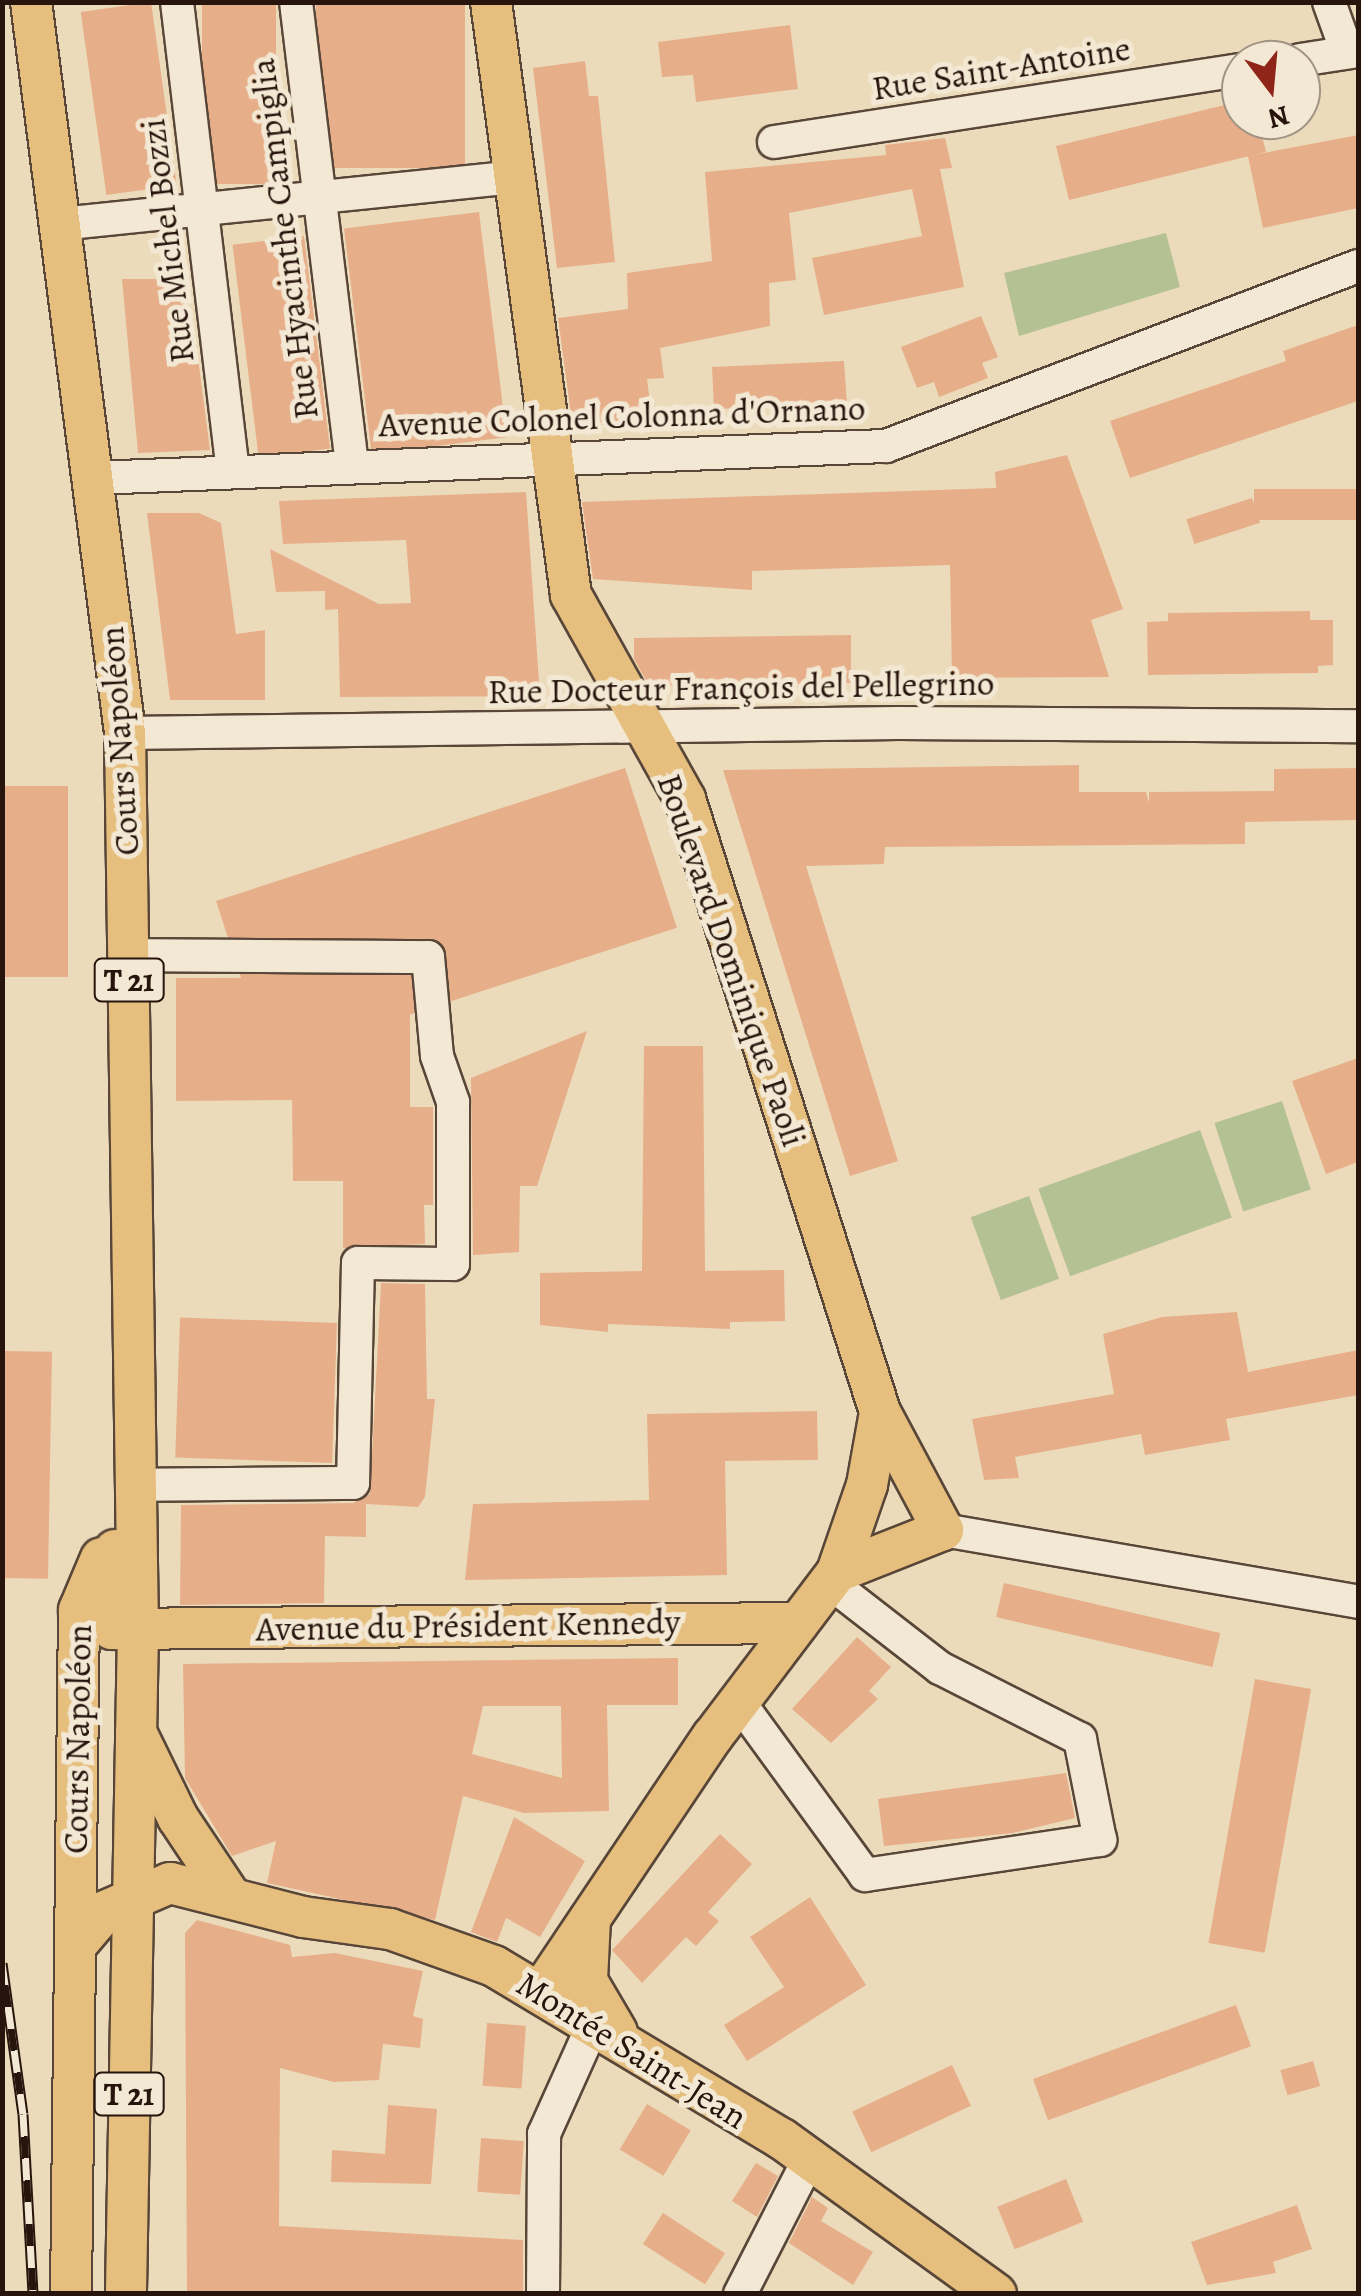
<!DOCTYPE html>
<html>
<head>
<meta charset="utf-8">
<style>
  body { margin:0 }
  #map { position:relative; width:1361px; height:2296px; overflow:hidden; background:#ecdbbb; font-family:Alegreya,serif }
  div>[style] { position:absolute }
  .green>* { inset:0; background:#b3c193; transform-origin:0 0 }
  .building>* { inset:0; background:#e6af8a; transform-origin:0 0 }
  .roads { filter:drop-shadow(2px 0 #584638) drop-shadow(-2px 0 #584638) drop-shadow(0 2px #584638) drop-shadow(0 -2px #584638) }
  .minor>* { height:32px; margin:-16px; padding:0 16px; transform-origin:16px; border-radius:16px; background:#f3e8d3 }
  .major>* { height:40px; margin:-20px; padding:0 20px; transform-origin:20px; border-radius:20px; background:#e6be7e }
  .rail>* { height:11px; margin-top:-5.5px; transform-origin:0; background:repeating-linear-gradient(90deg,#f3e8d3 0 22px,#27150d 0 44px); box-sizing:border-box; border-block:2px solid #27150d }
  span { translate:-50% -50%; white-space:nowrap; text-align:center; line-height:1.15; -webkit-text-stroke:10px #f3e8d3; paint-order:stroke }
  .shield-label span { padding:2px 8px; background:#f3e8d3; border:2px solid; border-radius:8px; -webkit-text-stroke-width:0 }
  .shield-label { font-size:32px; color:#27150d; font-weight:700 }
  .street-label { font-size:35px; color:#27150d }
  .frame { position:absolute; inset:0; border:5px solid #27150d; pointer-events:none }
  .north { position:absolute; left:1221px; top:40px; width:100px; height:100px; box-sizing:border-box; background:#f3e8d3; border:2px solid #a19484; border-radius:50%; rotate:164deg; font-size:28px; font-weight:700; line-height:40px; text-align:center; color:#27150d }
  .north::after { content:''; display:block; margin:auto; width:35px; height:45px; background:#8f2418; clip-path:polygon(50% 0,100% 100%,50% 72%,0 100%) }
</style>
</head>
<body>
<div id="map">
  <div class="green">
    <i style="clip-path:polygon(1166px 233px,1180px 287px,1019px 336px,1004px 273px)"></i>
    <i style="left:1282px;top:1101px;width:93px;height:71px;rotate:72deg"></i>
    <i style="left:1200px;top:1130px;width:93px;height:172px;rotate:70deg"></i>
    <i style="left:1029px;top:1196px;width:88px;height:62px;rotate:70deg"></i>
  </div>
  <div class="building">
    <i style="left:151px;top:2px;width:185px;height:71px;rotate:82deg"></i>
    <i style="left:202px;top:2px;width:74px;height:182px"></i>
    <i style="left:316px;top:2px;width:149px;height:166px"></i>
    <i style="clip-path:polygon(790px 25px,798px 89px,696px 102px,693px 75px,662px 77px,658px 42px)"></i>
    <i style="clip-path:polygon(585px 61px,589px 96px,598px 96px,615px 262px,557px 268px,533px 68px)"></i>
    <i style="clip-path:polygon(1241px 101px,1241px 120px,1258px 120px,1266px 152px,1069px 200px,1056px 146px)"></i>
    <i style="clip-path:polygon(1358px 135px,1358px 208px,1263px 228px,1248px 156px)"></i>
    <i style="clip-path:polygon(945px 138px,952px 168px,940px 169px,964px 287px,824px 315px,812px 258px,922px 236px,912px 189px,789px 213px,796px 280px,769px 283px,770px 326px,660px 348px,664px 378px,647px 379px,652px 419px,573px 429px,558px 318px,628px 309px,627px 273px,712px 261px,705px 172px,886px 155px,885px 145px)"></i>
    <i style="left:479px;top:212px;width:227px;height:136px;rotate:83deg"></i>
    <i style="left:304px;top:236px;width:214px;height:72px;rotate:83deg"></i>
    <i style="clip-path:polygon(122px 279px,185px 279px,187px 336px,195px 335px,210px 450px,138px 453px)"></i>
    <i style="clip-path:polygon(981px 316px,998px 357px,982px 363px,988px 378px,939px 397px,934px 382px,917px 388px,901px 347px)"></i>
    <i style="clip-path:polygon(1358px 325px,1358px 401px,1130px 478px,1110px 421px,1286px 361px,1283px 351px)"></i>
    <i style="clip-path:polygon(844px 361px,847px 405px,829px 405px,830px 422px,777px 424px,777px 407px,714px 409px,712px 367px)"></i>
    <i style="clip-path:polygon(1067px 455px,1123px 609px,1091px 620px,1109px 677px,952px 678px,950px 565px,752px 571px,752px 590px,593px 579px,582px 502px,996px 488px,995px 472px)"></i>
    <i style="left:1358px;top:489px;width:31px;height:104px;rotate:90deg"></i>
    <i style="clip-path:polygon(526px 492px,540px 696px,340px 697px,338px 609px,325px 610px,325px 591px,276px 592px,270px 549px,379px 604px,411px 603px,406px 540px,283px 544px,279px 501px)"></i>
    <i style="left:1252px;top:498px;width:26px;height:69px;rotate:72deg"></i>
    <i style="clip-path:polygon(147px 513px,199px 513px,221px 523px,236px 634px,265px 630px,265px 700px,170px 700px)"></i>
    <i style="clip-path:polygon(1310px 611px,1310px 620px,1333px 620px,1333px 665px,1318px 666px,1318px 673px,1148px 675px,1147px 622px,1168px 621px,1168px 613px)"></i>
    <i style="clip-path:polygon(851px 635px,851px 683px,649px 686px,634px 659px,634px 638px)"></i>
    <i style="clip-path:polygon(1079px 765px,1079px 792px,1146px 792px,1149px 803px,1149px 792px,1274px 791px,1274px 769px,1358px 768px,1358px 820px,1245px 822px,1245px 844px,885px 847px,884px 864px,806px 866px,898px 1161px,850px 1176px,723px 770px)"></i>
    <i style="left:625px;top:768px;width:168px;height:430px;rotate:72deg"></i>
    <i style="left:2px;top:786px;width:66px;height:191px"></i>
    <i style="clip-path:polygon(410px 977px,410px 1107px,433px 1107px,433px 1205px,424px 1205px,425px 1244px,343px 1248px,343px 1181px,293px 1181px,292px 1100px,176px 1101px,176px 978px)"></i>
    <i style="clip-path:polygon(587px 1031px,537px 1186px,520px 1186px,519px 1252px,473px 1255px,471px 1078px)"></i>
    <i style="clip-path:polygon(644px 1046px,703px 1046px,705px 1271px,784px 1270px,785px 1321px,730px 1322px,730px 1329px,608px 1324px,608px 1332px,540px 1325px,540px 1273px,642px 1271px)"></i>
    <i style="clip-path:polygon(1358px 1058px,1358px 1162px,1326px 1174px,1292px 1081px)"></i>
    <i style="clip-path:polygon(381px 1283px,425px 1284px,427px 1399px,435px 1399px,425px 1497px,418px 1507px,366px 1504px,366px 1537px,325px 1536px,324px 1603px,180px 1605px,181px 1505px,353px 1503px,370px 1494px)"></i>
    <i style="clip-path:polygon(1237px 1312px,1248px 1372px,1358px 1350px,1358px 1395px,1226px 1419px,1230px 1440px,1145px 1455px,1141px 1434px,1015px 1457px,1019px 1478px,984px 1480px,972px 1419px,1114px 1394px,1103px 1334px,1162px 1317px)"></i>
    <i style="left:337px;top:1323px;width:140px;height:157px;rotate:92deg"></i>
    <i style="left:2px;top:1351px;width:50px;height:227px;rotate:1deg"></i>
    <i style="clip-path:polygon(817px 1411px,818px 1460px,725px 1461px,727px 1575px,465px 1580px,473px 1504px,649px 1500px,647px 1414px)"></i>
    <i style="left:1004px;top:1583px;width:222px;height:35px;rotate:13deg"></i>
    <i style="clip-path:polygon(857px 1637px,891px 1667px,869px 1691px,878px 1699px,831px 1743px,792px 1709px)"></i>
    <i style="clip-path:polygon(evenodd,678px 1658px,678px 1705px,607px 1705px,609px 1811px,524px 1813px,463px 1796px,435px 1920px,267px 1883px,276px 1841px,232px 1856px,185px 1778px,183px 1664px,678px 1658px,483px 1706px,561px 1706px,562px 1778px,472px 1754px,483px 1706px)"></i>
    <i style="left:1255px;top:1679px;width:57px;height:268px;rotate:10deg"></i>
    <i style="clip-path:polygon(1066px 1773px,1075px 1818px,1013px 1833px,884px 1846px,878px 1799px)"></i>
    <i style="clip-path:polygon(514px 1817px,585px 1861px,540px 1937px,506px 1918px,497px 1942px,471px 1932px)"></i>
    <i style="clip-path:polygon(720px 1834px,752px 1864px,708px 1912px,719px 1921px,696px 1946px,686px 1937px,642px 1983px,612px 1950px)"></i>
    <i style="clip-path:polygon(810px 1897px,866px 1985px,747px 2061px,724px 2025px,784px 1987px,750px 1937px)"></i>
    <i style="clip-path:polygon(197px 1920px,290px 1945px,292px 1957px,335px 1953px,423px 1971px,413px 2016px,423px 2019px,420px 2048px,383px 2044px,379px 2080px,334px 2082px,280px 2068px,279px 2226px,523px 2240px,523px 2294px,187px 2294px,185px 1933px)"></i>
    <i style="left:1236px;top:2005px;width:44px;height:216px;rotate:70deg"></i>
    <i style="left:487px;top:2023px;width:39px;height:63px;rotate:4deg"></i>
    <i style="left:1313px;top:2061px;width:26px;height:34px;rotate:74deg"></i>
    <i style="left:952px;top:2065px;width:45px;height:110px;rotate:65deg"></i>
    <i style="left:647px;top:2104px;width:51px;height:53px;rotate:31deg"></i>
    <i style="clip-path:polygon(388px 2105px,437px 2109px,431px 2184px,331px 2182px,332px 2150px,385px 2154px)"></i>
    <i style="left:481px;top:2138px;width:43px;height:54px;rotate:4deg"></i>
    <i style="clip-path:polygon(756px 2163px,778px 2176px,757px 2217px,732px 2201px)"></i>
    <i style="left:1066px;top:2179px;width:46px;height:74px;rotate:68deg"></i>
    <i style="clip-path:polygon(812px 2197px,828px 2208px,821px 2221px,873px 2252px,853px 2285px,789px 2243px)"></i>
    <i style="clip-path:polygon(1297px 2205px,1312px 2249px,1273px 2262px,1276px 2273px,1207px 2285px,1191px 2242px)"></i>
    <i style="left:663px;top:2213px;width:74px;height:37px;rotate:33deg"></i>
  </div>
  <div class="roads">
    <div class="minor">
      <i style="left:177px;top:2px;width:473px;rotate:83.2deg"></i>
      <i style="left:296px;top:2px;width:468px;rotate:83.1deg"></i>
      <i style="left:1329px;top:2px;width:53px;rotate:70.2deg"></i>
      <i style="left:1300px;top:60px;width:59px;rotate:-8.8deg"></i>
      <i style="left:774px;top:142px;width:473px;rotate:-8.8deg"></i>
      <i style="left:60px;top:224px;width:455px;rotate:-5.9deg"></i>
      <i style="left:95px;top:478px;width:792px;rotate:-2.32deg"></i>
      <i style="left:886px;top:446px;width:505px;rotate:-20.87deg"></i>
      <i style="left:125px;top:733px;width:773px;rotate:-0.74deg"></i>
      <i style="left:898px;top:723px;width:460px;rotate:0.4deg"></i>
      <i style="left:129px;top:955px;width:299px;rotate:0.4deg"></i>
      <i style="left:428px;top:957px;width:99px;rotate:84.8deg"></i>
      <i style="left:437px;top:1056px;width:49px;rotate:70.8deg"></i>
      <i style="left:453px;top:1102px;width:162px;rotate:90deg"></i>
      <i style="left:453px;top:1264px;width:95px;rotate:-179.4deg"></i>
      <i style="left:358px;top:1263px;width:220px;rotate:91.3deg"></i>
      <i style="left:353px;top:1483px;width:221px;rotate:179.5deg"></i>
      <i style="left:943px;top:1530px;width:421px;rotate:9.8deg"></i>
      <i style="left:739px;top:1702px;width:214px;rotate:53.9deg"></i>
      <i style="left:865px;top:1875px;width:238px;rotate:-8.5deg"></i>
      <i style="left:1100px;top:1840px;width:103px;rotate:-101.2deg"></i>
      <i style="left:1080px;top:1739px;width:157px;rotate:-153.1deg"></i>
      <i style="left:940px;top:1668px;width:140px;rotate:-142.2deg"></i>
      <i style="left:543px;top:2294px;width:160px;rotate:-89.6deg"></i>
      <i style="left:544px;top:2134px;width:122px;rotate:-65.8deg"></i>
      <i style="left:740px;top:2294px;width:154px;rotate:-62.9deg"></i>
    </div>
    <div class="major">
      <i style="left:31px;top:2px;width:737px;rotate:82.67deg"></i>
      <i style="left:125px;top:733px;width:897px;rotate:89.17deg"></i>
      <i style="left:138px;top:1630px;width:664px;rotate:91.04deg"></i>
      <i style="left:491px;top:2px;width:598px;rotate:82.32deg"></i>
      <i style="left:571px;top:595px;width:234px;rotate:60.8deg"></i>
      <i style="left:685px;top:799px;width:643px;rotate:72.35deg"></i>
      <i style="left:880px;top:1412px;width:134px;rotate:61.9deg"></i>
      <i style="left:943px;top:1530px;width:114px;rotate:158.4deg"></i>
      <i style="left:115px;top:1550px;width:79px;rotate:92.2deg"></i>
      <i style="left:112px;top:1629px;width:686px;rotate:-0.5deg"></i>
      <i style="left:136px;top:1732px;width:96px;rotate:64deg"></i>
      <i style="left:178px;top:1818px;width:90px;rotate:56.3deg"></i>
      <i style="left:590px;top:1919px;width:62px;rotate:92.8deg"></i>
      <i style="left:587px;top:1981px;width:59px;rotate:59.5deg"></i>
      <i style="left:77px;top:1944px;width:43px;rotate:-49.7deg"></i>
      <i style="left:105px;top:1911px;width:71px;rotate:-23.3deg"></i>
      <i style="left:170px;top:1883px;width:137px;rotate:14.3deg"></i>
      <i style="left:303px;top:1917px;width:88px;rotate:7.9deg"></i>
      <i style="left:390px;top:1929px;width:110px;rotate:19.6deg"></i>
      <i style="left:494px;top:1966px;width:336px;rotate:31deg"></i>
      <i style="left:782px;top:2139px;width:264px;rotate:35.9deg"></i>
      <i style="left:542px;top:1990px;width:306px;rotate:-56.1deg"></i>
      <i style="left:713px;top:1736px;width:206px;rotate:-52.9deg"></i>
      <i style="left:837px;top:1572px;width:92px;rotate:-71deg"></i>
      <i style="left:867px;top:1485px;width:74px;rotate:-79.9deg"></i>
      <i style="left:71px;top:2294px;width:684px;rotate:-89.33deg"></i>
      <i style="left:79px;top:1610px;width:56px;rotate:-67.1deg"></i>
    </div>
  </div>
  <div class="rail">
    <i style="left:2px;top:1963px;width:152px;rotate:82.1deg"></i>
    <i style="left:23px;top:2114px;width:180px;rotate:86.8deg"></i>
  </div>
  <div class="shield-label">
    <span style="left:129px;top:980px">T 21</span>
    <span style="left:129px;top:2094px">T 21</span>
  </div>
  <div class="street-label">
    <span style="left:1001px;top:68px;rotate:-9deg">Rue Saint-Antoine</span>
    <span style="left:284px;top:239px;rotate:-97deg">Rue Hyacinthe Campiglia</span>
    <span style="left:167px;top:241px;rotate:-97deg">Rue Michel Bozzi</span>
    <span style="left:622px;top:416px;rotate:-2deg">Avenue Colonel Colonna d'Ornano</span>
    <span style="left:741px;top:687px;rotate:-1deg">Rue Docteur François del Pellegrino</span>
    <span style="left:119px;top:741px;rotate:-94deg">Cours Napoléon</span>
    <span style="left:732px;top:960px;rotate:71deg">Boulevard Dominique Paoli</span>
    <span style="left:468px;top:1625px;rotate:-1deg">Avenue du Président Kennedy</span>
    <span style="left:77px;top:1739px;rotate:-89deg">Cours Napoléon</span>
    <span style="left:632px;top:2050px;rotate:32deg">Montée Saint-Jean</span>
  </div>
  <div class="frame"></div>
  <div class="north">N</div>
</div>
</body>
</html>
